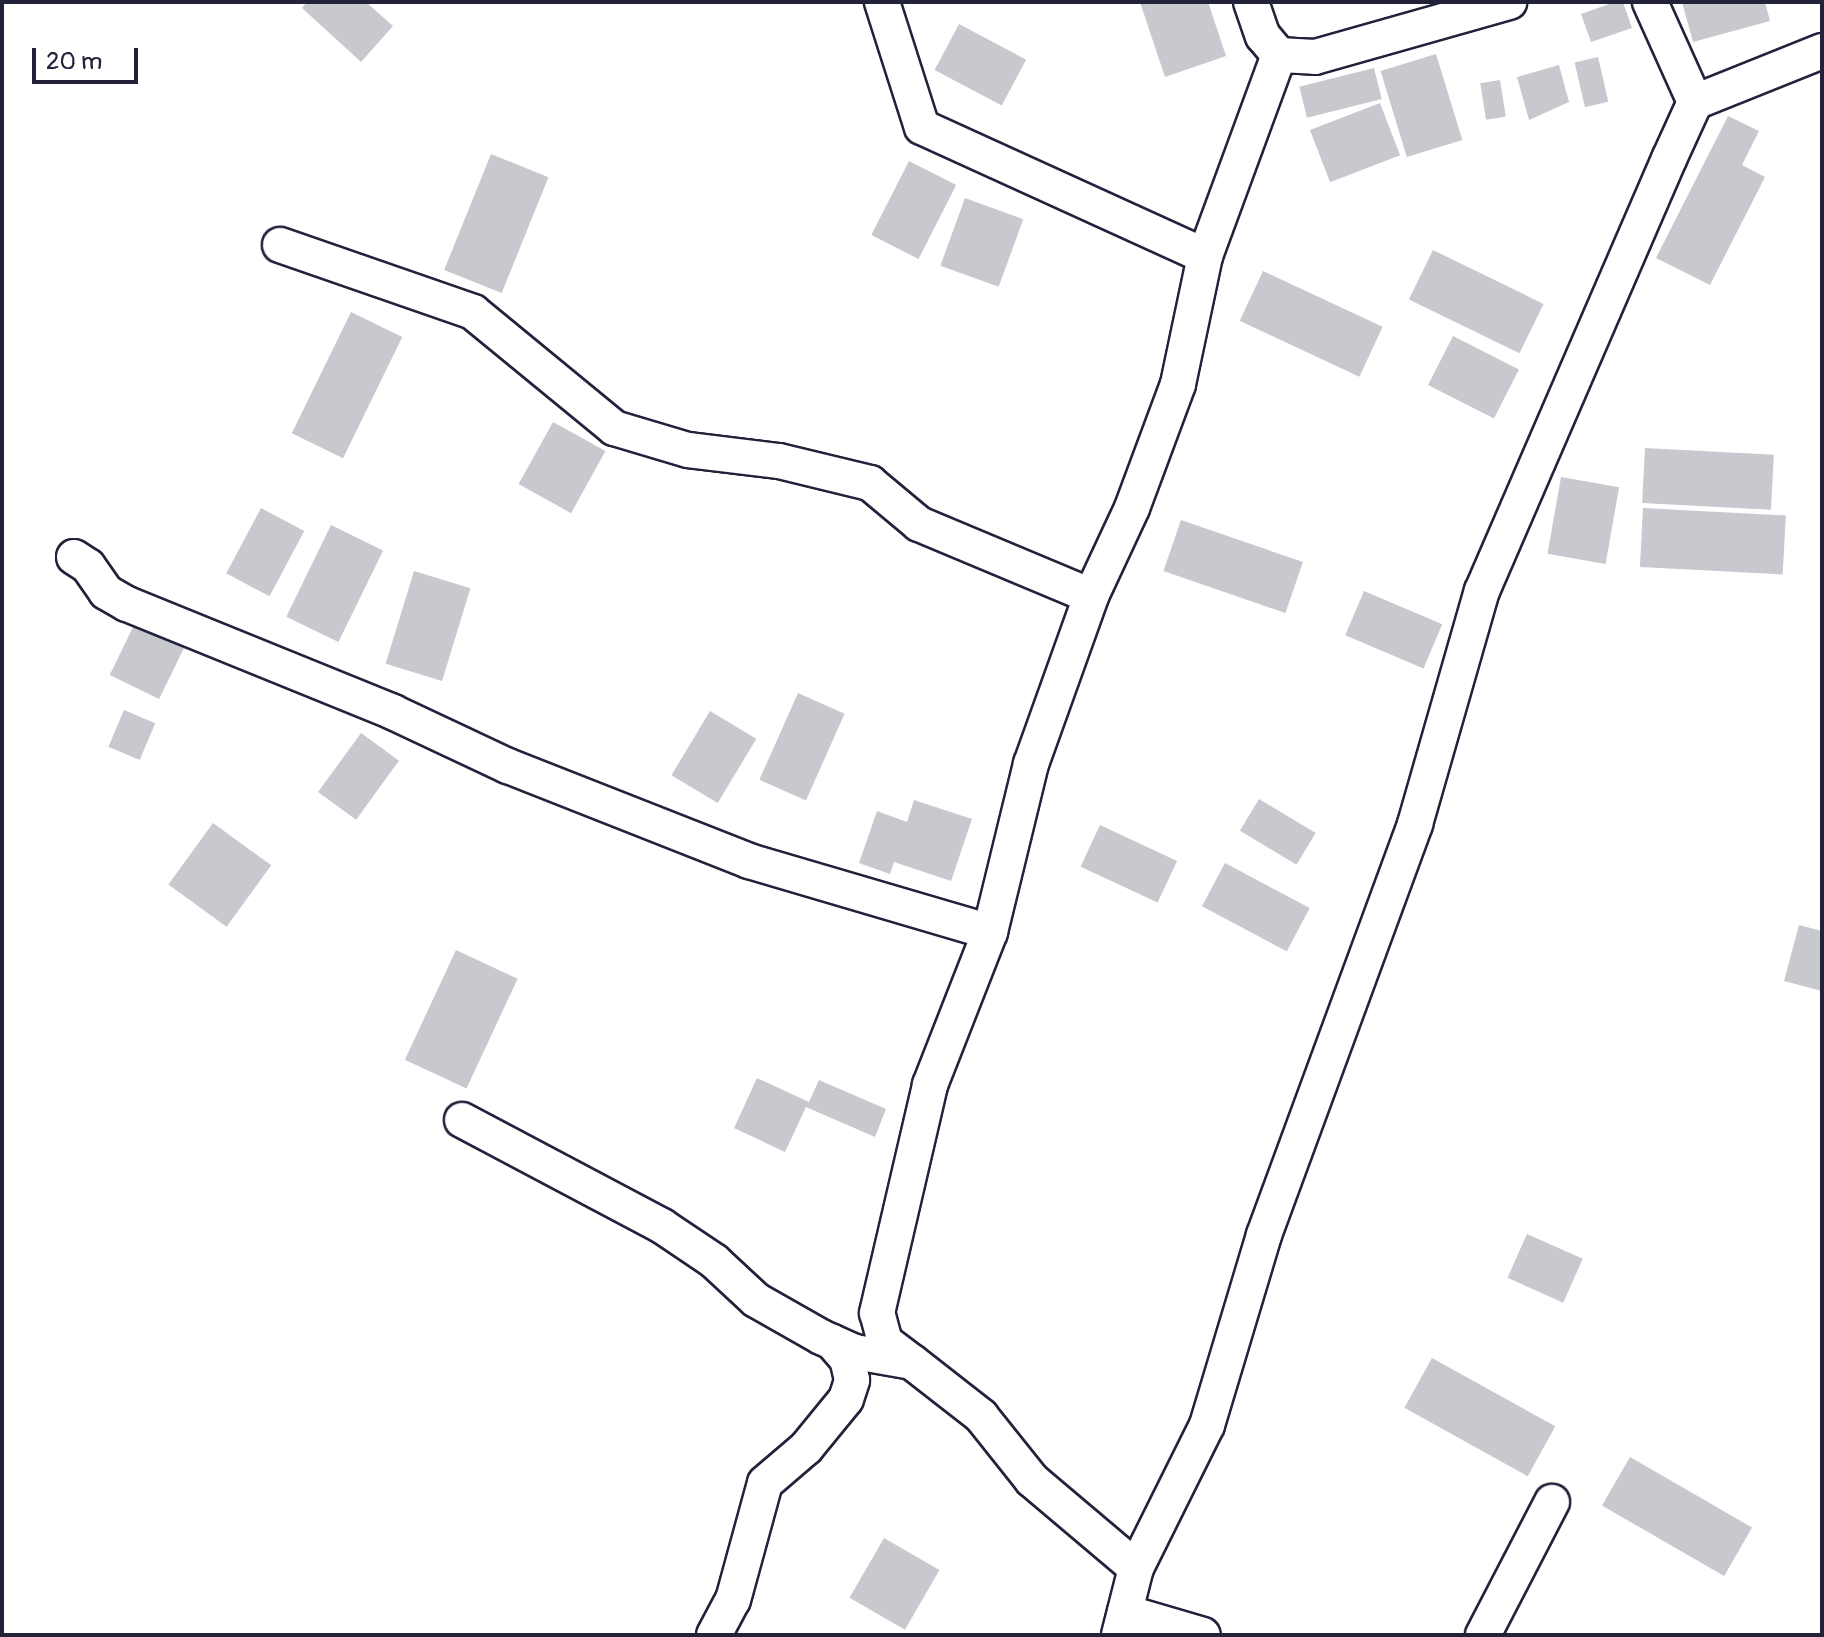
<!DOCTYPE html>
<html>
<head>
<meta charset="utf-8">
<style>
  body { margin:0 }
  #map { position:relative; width:1824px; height:1637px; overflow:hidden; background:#fff; font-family:Pangolin,sans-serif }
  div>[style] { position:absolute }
  .building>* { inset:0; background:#c8c8cf; transform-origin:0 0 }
  .roads { filter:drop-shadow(2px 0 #22223b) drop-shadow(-2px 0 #22223b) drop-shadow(0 2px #22223b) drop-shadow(0 -2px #22223b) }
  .minor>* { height:34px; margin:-17px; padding:0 17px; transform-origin:17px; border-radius:17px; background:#fff }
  span { translate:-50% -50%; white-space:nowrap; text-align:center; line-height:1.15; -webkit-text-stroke:6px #fff; paint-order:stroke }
  .frame { position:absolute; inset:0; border:4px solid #22223b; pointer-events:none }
  .scale { position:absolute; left:32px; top:48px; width:106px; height:36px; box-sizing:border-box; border:4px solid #22223b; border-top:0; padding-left:10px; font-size:24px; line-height:28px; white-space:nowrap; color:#22223b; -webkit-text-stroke:6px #fff; paint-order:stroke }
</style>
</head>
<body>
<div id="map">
  <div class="building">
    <i style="clip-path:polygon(307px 2px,366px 2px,393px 26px,361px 62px,302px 8px)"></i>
    <i style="clip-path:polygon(1140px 2px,1208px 2px,1226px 56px,1165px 77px)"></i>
    <i style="clip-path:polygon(1615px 2px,1623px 2px,1632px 28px,1591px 42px,1581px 14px)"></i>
    <i style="clip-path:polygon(1682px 2px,1765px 2px,1770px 21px,1693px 42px)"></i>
    <i style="left:959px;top:24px;width:76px;height:52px;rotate:28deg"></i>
    <i style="left:1436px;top:54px;width:90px;height:58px;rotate:73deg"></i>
    <i style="left:1598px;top:57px;width:46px;height:24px;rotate:77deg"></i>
    <i style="clip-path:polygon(1559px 65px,1569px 102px,1529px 120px,1517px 77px)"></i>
    <i style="left:1374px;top:68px;width:32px;height:77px;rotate:76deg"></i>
    <i style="left:1500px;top:80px;width:37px;height:20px;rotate:81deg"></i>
    <i style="left:1380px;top:103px;width:56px;height:75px;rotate:69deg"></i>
    <i style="clip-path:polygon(1728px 116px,1759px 131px,1742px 165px,1765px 177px,1710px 285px,1656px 258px)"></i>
    <i style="left:491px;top:154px;width:62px;height:125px;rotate:22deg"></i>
    <i style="left:909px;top:161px;width:53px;height:83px;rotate:27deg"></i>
    <i style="left:965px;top:198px;width:62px;height:72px;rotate:20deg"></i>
    <i style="left:1433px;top:250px;width:123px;height:55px;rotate:26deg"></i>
    <i style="left:1263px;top:271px;width:132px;height:55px;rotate:25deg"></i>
    <i style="left:351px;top:312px;width:57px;height:135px;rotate:26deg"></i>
    <i style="left:1453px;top:336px;width:74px;height:55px;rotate:27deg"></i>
    <i style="left:553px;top:422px;width:60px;height:71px;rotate:29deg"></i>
    <i style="left:1645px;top:448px;width:129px;height:55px;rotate:3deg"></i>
    <i style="left:1561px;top:477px;width:59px;height:78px;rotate:10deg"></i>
    <i style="left:261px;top:508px;width:49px;height:74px;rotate:28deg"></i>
    <i style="left:1643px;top:508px;width:143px;height:59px;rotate:3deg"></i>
    <i style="left:1181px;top:520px;width:129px;height:54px;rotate:19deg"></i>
    <i style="left:331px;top:525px;width:58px;height:102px;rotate:26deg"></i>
    <i style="left:414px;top:571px;width:59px;height:97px;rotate:17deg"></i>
    <i style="left:1364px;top:591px;width:85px;height:48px;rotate:23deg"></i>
    <i style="left:136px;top:621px;width:55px;height:60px;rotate:26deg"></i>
    <i style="left:798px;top:693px;width:51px;height:95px;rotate:24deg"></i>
    <i style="left:124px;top:710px;width:34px;height:40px;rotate:23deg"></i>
    <i style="left:710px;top:711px;width:54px;height:75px;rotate:31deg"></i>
    <i style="left:361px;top:733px;width:47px;height:73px;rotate:36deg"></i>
    <i style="left:1259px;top:799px;width:66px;height:37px;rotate:31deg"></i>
    <i style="clip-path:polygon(914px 800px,972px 819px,951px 881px,894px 862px,890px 874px,859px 863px,877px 811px,907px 822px)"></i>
    <i style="left:213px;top:823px;width:72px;height:76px;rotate:36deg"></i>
    <i style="left:1100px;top:825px;width:85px;height:46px;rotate:25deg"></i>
    <i style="left:1225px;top:863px;width:96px;height:49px;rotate:28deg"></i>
    <i style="clip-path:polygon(1799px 925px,1822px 931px,1822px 991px,1784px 981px)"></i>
    <i style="left:456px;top:950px;width:68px;height:121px;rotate:25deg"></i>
    <i style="clip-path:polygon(757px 1078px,809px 1102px,819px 1080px,886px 1109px,875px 1137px,806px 1107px,785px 1152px,734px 1128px)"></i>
    <i style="left:1527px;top:1234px;width:61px;height:48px;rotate:24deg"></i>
    <i style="left:1432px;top:1358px;width:141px;height:57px;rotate:29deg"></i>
    <i style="left:1630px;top:1457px;width:141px;height:56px;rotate:30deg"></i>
    <i style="left:884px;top:1538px;width:64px;height:69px;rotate:30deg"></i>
  </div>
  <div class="roads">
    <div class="minor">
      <i style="left:882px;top:2px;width:131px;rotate:72.3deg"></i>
      <i style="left:922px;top:127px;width:311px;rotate:24.5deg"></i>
      <i style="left:1251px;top:2px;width:36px;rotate:71deg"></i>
      <i style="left:1263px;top:36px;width:25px;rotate:50deg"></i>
      <i style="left:1279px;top:55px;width:36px;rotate:3deg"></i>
      <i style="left:1315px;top:57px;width:202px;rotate:-15.8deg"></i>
      <i style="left:1650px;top:2px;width:110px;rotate:65.8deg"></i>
      <i style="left:280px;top:245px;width:204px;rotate:19.1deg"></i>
      <i style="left:473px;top:312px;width:183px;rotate:39.4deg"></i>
      <i style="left:614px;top:428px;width:77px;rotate:16.6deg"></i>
      <i style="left:688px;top:450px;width:92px;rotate:6.9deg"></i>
      <i style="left:779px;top:461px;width:94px;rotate:13.6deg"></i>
      <i style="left:870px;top:483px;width:64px;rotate:39.9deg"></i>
      <i style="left:919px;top:524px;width:186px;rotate:22.7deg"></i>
      <i style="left:74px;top:557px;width:17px;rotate:33deg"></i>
      <i style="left:88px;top:566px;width:32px;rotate:55deg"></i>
      <i style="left:106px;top:592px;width:24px;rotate:30deg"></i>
      <i style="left:127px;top:604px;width:287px;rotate:22.1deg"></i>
      <i style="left:393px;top:712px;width:127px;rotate:25.2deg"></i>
      <i style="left:508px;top:766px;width:259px;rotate:21.5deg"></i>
      <i style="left:749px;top:861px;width:251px;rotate:16.4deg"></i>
      <i style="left:462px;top:1120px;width:226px;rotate:27.9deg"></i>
      <i style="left:662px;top:1226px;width:63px;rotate:33.9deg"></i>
      <i style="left:714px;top:1261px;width:57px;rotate:42.9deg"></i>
      <i style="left:756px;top:1300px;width:75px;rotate:29.6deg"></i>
      <i style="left:821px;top:1337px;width:37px;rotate:24deg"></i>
      <i style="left:855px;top:1352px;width:58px;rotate:10deg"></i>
      <i style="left:912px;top:1362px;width:88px;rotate:38deg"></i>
      <i style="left:981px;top:1416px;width:82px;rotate:51.4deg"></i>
      <i style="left:1032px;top:1480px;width:136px;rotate:40.2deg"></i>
      <i style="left:912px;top:1362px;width:34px;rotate:-143deg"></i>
      <i style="left:885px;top:1342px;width:30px;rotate:-105deg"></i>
      <i style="left:877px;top:1313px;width:234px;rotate:-76.9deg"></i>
      <i style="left:930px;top:1085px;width:164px;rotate:-68.6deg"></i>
      <i style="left:990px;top:932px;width:173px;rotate:-76.3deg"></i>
      <i style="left:1031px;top:764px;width:178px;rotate:-70.3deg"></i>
      <i style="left:1091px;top:596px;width:97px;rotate:-65deg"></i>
      <i style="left:1132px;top:508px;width:132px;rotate:-69.6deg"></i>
      <i style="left:1178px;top:384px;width:131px;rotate:-78.1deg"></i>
      <i style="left:1205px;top:256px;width:214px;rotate:-69.8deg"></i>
      <i style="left:1125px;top:1612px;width:81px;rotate:16.4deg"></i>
      <i style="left:714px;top:1635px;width:40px;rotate:-62deg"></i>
      <i style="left:733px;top:1600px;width:121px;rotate:-74.7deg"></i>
      <i style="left:765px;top:1483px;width:54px;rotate:-40.5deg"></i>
      <i style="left:806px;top:1448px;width:63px;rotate:-50.8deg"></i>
      <i style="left:846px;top:1399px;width:20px;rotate:-72deg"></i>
      <i style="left:852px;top:1380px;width:22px;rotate:-103deg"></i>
      <i style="left:847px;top:1359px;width:23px;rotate:-131deg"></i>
      <i style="left:1119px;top:1635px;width:69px;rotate:-75.8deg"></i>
      <i style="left:1136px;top:1568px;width:160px;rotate:-63.6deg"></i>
      <i style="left:1207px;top:1425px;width:198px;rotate:-73.3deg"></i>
      <i style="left:1264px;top:1235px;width:438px;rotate:-69.8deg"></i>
      <i style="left:1415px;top:824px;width:242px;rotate:-74deg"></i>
      <i style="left:1482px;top:591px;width:471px;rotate:-66.6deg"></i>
      <i style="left:1669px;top:159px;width:63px;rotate:-65.5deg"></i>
      <i style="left:1695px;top:102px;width:137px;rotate:-21.9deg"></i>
      <i style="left:1483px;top:1635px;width:150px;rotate:-62.6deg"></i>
    </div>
  </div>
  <div class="frame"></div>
  <div class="scale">20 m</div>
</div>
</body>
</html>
